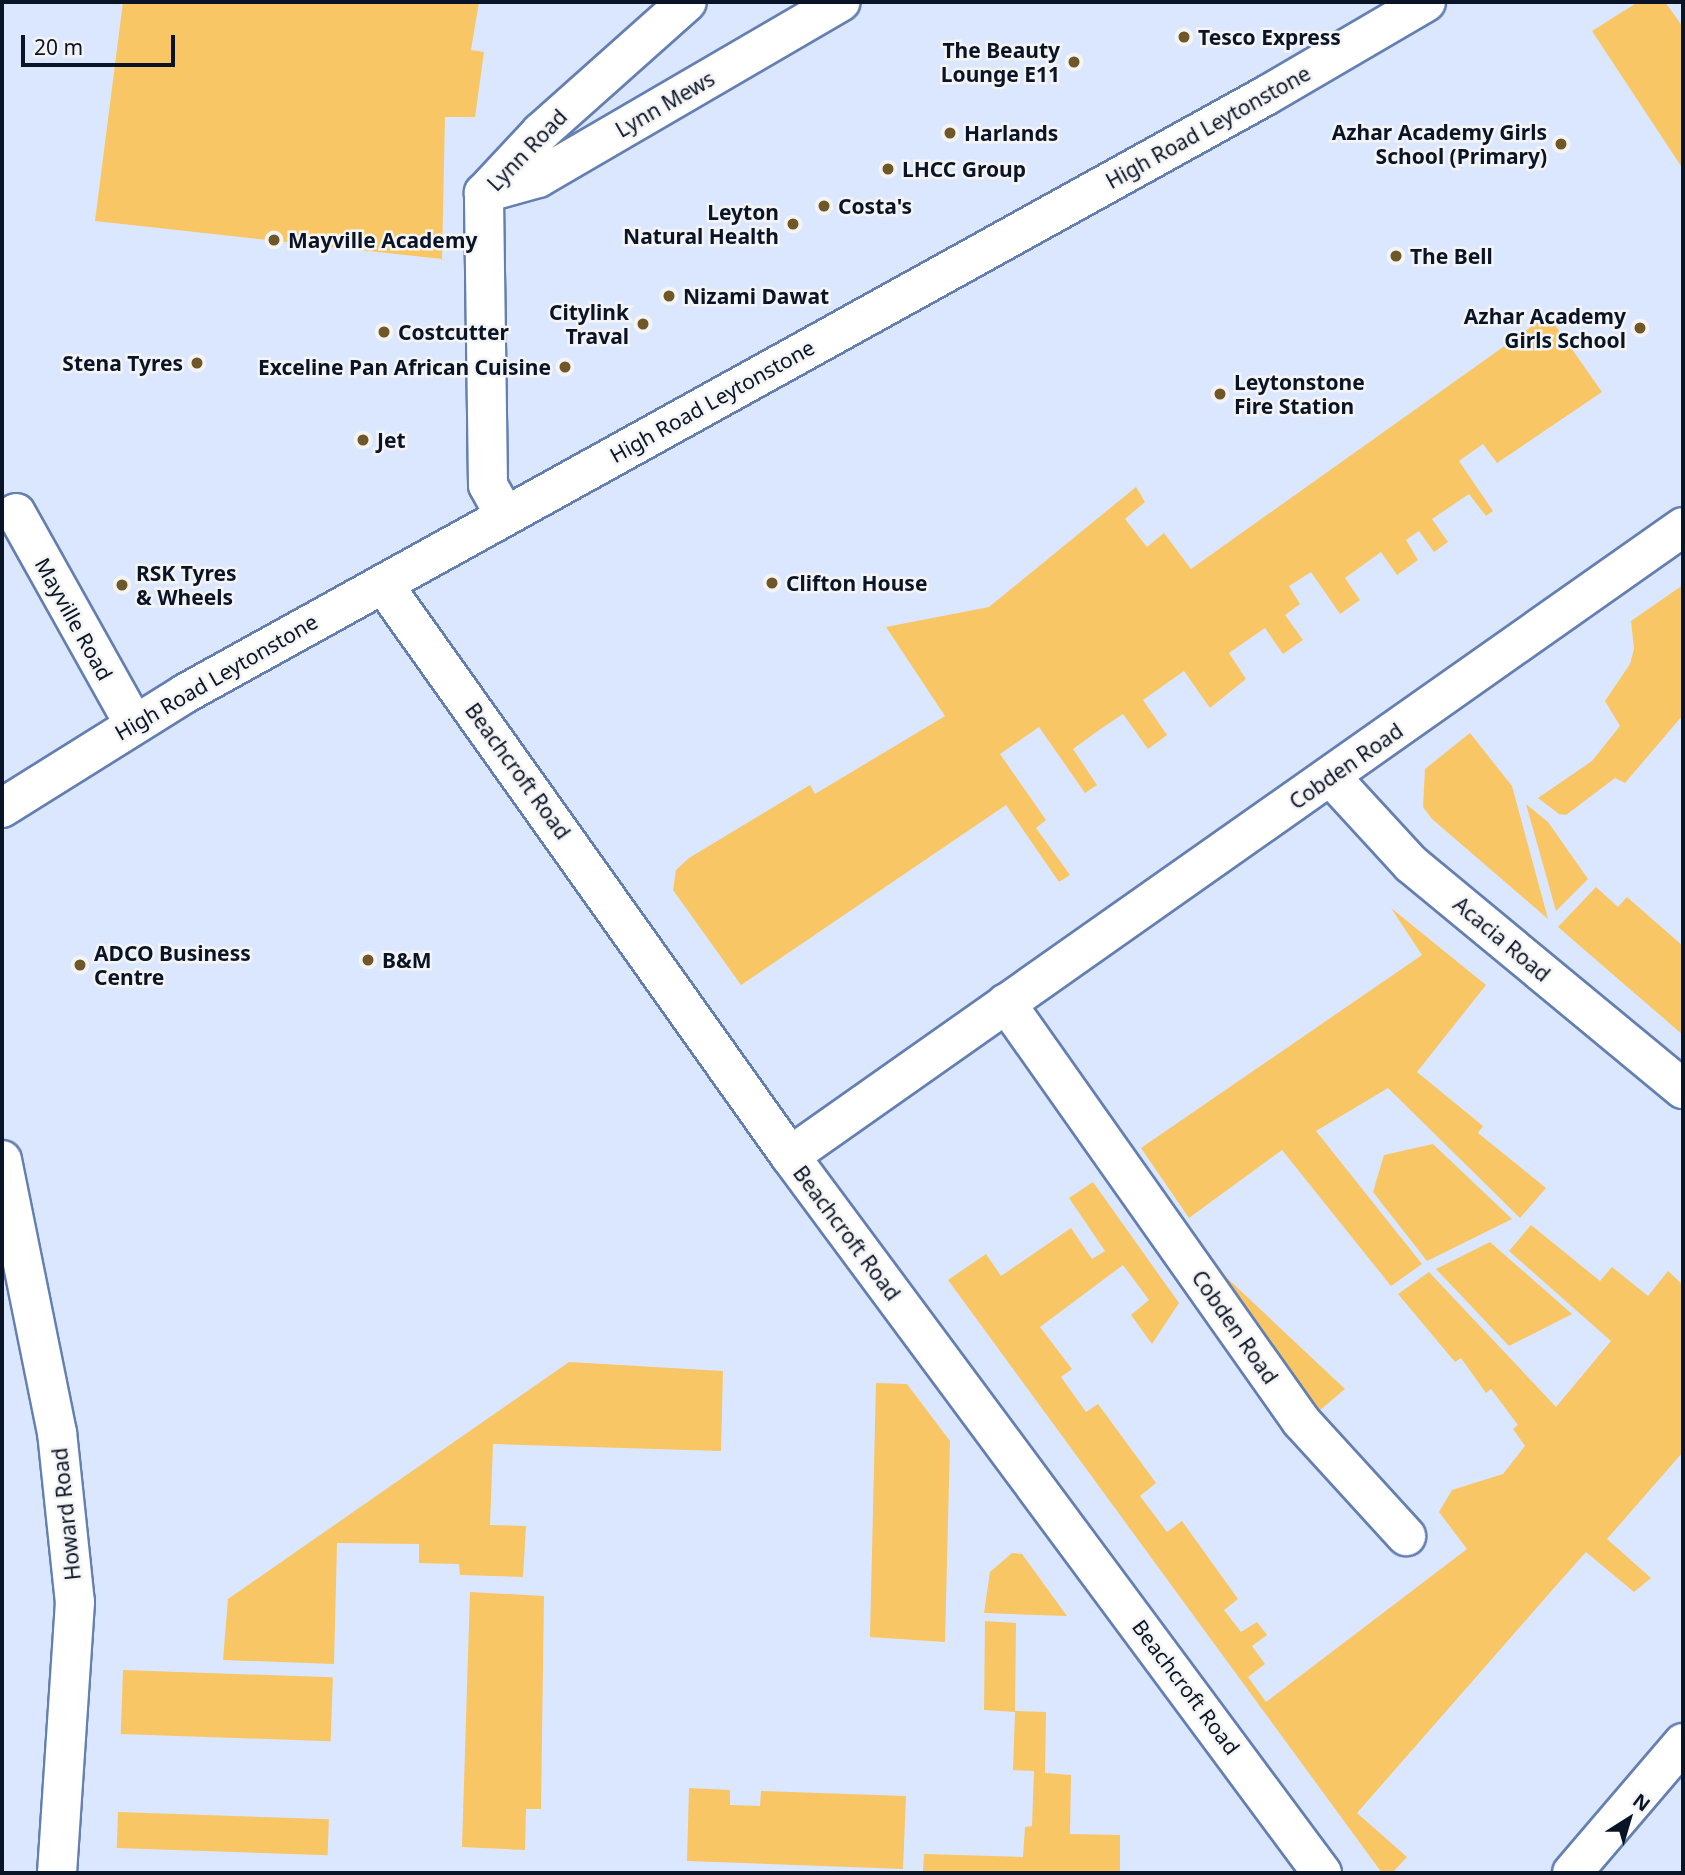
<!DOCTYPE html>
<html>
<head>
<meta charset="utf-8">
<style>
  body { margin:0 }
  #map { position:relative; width:1685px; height:1875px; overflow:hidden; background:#dbe7fe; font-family:"Noto Sans",sans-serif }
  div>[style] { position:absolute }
  .green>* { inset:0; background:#f8c665; transform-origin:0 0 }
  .roads { filter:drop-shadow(2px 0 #647fb1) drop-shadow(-2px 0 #647fb1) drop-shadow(0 2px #647fb1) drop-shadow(0 -2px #647fb1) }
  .street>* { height:38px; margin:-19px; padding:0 19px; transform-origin:19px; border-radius:19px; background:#fff }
  .secondary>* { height:38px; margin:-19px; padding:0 19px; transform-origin:19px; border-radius:19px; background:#fff }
  .dots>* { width:19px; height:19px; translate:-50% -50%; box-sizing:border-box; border:4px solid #f4f4f4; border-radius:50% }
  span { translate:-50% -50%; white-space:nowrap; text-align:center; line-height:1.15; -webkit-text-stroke:5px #f4f4f4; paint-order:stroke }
  .poi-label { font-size:21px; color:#0a1427; font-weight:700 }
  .left { translate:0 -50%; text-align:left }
  .right { translate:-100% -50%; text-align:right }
  .street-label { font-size:21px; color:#0a1427 }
  .frame { position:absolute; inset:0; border:4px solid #0a1427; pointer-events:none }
  .north { position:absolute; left:1594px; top:1784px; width:70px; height:70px; -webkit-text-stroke:5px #f4f4f4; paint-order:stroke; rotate:37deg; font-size:19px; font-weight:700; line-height:28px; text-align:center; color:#0a1427 }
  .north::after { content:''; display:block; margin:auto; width:24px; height:32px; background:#0a1427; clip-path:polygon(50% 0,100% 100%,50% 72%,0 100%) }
  .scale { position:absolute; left:21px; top:35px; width:154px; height:32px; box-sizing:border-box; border:4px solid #0a1427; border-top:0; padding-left:9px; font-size:21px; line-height:24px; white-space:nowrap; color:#0a1427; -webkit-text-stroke:5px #f4f4f4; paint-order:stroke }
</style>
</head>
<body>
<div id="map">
  <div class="green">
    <i style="clip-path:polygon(123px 2px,479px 2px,471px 50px,484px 52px,475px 117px,445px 117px,442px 259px,95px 221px)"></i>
    <i style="clip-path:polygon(1638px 2px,1665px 2px,1683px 27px,1683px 169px,1592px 31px)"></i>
    <i style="clip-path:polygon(1548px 315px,1602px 392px,1497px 463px,1483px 444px,1459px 461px,1493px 511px,1486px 516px,1469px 494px,1432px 519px,1448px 542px,1434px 552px,1419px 531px,1406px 540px,1418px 560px,1397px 575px,1381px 552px,1345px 578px,1360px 600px,1340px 614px,1311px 572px,1289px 586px,1300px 604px,1285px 615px,1303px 640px,1283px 654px,1265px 628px,1229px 653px,1246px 679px,1210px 708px,1184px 671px,1143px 700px,1167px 735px,1148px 749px,1123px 714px,1102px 728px,1073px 749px,1097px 785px,1085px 793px,1039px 727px,1000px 754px,1046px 820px,1036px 828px,1070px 875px,1059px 882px,1006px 805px,741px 985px,673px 890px,676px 870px,689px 858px,810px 785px,815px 794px,945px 716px,886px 627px,989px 607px,1136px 487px,1145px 502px,1125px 519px,1147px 547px,1164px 533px,1191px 569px)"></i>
    <i style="clip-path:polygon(1683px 585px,1683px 715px,1625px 783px,1615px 778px,1566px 815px,1559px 814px,1538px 798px,1592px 761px,1620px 726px,1605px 701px,1630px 664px,1634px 649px,1631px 621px)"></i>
    <i style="clip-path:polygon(1470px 733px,1512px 786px,1548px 919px,1432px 819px,1423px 807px,1425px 769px)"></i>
    <i style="clip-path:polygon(1526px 804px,1548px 822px,1588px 879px,1556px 911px)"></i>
    <i style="clip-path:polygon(1596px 887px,1618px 907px,1627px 897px,1683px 946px,1683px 1035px,1558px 927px)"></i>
    <i style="clip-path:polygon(1391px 908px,1486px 985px,1417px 1072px,1483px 1126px,1478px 1133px,1546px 1188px,1520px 1218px,1388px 1088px,1316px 1131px,1422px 1264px,1391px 1286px,1282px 1150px,1189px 1218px,1141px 1148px,1422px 955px)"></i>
    <i style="clip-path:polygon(1433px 1144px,1512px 1219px,1427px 1261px,1373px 1192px,1384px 1155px)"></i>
    <i style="clip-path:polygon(1093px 1182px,1179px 1303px,1152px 1344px,1131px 1315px,1149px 1300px,1123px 1265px,1040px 1327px,1072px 1369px,1061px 1377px,1086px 1412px,1098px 1404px,1156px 1483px,1140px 1496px,1167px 1532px,1182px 1521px,1238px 1599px,1224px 1610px,1241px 1632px,1257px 1622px,1267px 1635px,1252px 1646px,1265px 1664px,1248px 1677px,1266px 1702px,1467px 1549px,1439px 1512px,1452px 1490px,1503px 1474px,1525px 1446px,1513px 1429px,1518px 1425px,1491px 1389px,1486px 1393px,1461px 1358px,1455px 1362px,1398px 1294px,1429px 1272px,1556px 1407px,1611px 1341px,1509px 1251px,1531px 1225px,1600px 1281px,1612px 1267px,1648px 1296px,1668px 1271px,1683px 1285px,1683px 1452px,1607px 1539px,1651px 1578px,1634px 1592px,1586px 1552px,1554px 1588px,1357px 1813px,1407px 1857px,1392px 1873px,1382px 1873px,948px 1280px,986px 1254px,1001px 1276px,1071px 1228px,1092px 1259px,1105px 1251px,1069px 1198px)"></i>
    <i style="clip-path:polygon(1176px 1230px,1345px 1389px,1313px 1416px)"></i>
    <i style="clip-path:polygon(1490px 1242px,1572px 1314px,1509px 1346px,1436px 1269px)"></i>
    <i style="clip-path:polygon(569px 1362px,723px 1371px,721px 1451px,493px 1444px,490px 1525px,526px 1526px,523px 1577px,460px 1575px,459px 1564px,419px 1563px,419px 1544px,337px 1543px,334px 1664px,223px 1660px,228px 1599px)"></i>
    <i style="clip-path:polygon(876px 1383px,907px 1384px,950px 1441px,945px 1642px,870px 1637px)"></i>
    <i style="clip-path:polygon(1012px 1553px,1022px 1554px,1067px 1616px,984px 1613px,990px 1572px)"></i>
    <i style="clip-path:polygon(470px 1592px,544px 1596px,541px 1809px,526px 1809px,525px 1850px,462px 1847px)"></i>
    <i style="clip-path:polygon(985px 1621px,1016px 1623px,1015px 1711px,1046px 1712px,1045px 1773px,1071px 1775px,1070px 1834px,1120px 1835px,1120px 1873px,923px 1871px,924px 1854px,1023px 1857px,1025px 1827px,1032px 1826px,1034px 1771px,1013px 1770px,1015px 1712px,984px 1710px)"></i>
    <i style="left:123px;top:1670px;width:210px;height:64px;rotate:2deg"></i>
    <i style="clip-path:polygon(689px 1788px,730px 1790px,730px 1805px,760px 1806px,761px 1791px,906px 1796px,903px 1869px,687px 1861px)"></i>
    <i style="left:118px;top:1812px;width:211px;height:36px;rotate:2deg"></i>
  </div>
  <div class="roads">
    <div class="street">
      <i style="left:484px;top:193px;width:56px;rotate:-15.5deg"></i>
      <i style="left:538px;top:178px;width:350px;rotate:-30.2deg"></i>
      <i style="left:16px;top:513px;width:242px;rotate:60.8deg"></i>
      <i style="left:504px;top:514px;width:33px;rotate:-119deg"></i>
      <i style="left:488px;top:485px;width:292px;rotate:-90.8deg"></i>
      <i style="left:484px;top:193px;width:83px;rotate:-46.9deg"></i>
      <i style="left:541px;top:132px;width:195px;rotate:-41.7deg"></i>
      <i style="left:383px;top:584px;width:702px;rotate:54.57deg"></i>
      <i style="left:790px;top:1156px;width:893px;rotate:53.43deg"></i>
      <i style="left:1331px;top:777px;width:118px;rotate:47.4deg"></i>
      <i style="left:1411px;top:864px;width:353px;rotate:39.6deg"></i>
      <i style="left:1006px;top:1003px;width:512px;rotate:54.79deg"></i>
      <i style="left:1301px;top:1421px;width:156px;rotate:47.6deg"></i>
      <i style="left:790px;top:1156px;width:1092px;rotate:-35.16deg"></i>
      <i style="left:2px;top:1160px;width:278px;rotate:78.6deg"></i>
      <i style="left:57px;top:1432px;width:171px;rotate:84deg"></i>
      <i style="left:75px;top:1602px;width:272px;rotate:93.8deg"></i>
      <i style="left:1572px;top:1873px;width:171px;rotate:-49.5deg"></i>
    </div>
    <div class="secondary">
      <i style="left:2px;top:808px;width:217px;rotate:-32deg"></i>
      <i style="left:186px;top:693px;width:1235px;rotate:-28.95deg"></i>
      <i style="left:1267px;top:95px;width:184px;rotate:-30.3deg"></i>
    </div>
  </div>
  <div class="dots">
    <i style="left:1184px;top:37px;background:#6f5728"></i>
    <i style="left:1074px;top:62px;background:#6f5728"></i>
    <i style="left:950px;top:133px;background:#6f5728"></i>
    <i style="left:1561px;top:144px;background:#6f5728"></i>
    <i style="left:888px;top:169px;background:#6f5728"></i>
    <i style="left:824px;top:206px;background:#6f5728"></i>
    <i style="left:793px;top:224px;background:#6f5728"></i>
    <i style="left:274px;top:240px;background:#6f5728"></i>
    <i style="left:1396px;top:256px;background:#6f5728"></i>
    <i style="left:669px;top:296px;background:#6f5728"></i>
    <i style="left:643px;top:324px;background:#6f5728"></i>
    <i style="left:1640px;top:328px;background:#6f5728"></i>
    <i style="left:384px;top:332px;background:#6f5728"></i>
    <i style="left:197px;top:363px;background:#6f5728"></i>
    <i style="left:565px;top:367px;background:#6f5728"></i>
    <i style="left:1220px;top:394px;background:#6f5728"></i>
    <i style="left:363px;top:440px;background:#6f5728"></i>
    <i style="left:772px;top:583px;background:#6f5728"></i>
    <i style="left:122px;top:585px;background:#6f5728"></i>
    <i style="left:368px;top:960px;background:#6f5728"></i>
    <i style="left:80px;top:965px;background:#6f5728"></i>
  </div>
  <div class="poi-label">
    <span class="left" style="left:1198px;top:37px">Tesco Express</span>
    <span class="right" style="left:1060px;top:62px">The Beauty<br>Lounge E11</span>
    <span class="right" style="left:1547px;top:144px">Azhar Academy Girls<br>School (Primary)</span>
    <span class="left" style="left:964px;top:133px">Harlands</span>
    <span class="left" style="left:902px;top:169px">LHCC Group</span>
    <span class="left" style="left:838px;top:206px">Costa's</span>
    <span class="right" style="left:779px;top:224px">Leyton<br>Natural Health</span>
    <span class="left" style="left:288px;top:240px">Mayville Academy</span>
    <span class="left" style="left:1410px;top:256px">The Bell</span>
    <span class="left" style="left:683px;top:296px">Nizami Dawat</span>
    <span class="right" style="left:629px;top:324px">Citylink<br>Traval</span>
    <span class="right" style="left:1626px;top:328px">Azhar Academy<br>Girls School</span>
    <span class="left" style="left:398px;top:332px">Costcutter</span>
    <span class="right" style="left:183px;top:363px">Stena Tyres</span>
    <span class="right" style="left:551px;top:367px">Exceline Pan African Cuisine</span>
    <span class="left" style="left:1234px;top:394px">Leytonstone<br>Fire Station</span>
    <span class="left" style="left:377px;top:440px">Jet</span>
    <span class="left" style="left:136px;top:585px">RSK Tyres<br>&amp; Wheels</span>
    <span class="left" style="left:786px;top:583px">Clifton House</span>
    <span class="left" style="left:94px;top:965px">ADCO Business<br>Centre</span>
    <span class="left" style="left:382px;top:960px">B&amp;M</span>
  </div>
  <div class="street-label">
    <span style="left:665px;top:104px;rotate:-30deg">Lynn Mews</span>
    <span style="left:1208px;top:127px;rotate:-29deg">High Road Leytonstone</span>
    <span style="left:527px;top:150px;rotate:-46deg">Lynn Road</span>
    <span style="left:712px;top:401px;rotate:-29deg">High Road Leytonstone</span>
    <span style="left:74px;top:619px;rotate:61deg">Mayville Road</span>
    <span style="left:216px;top:677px;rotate:-30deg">High Road Leytonstone</span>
    <span style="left:1346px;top:766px;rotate:-35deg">Cobden Road</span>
    <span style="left:518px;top:771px;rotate:54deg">Beachcroft Road</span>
    <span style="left:1502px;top:939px;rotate:40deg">Acacia Road</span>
    <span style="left:847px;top:1233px;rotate:53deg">Beachcroft Road</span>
    <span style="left:1235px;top:1327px;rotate:55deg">Cobden Road</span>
    <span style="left:66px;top:1514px;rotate:-96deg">Howard Road</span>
    <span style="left:1186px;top:1687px;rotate:53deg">Beachcroft Road</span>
  </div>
  <div class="frame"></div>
  <div class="north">N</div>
  <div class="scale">20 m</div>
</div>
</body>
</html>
